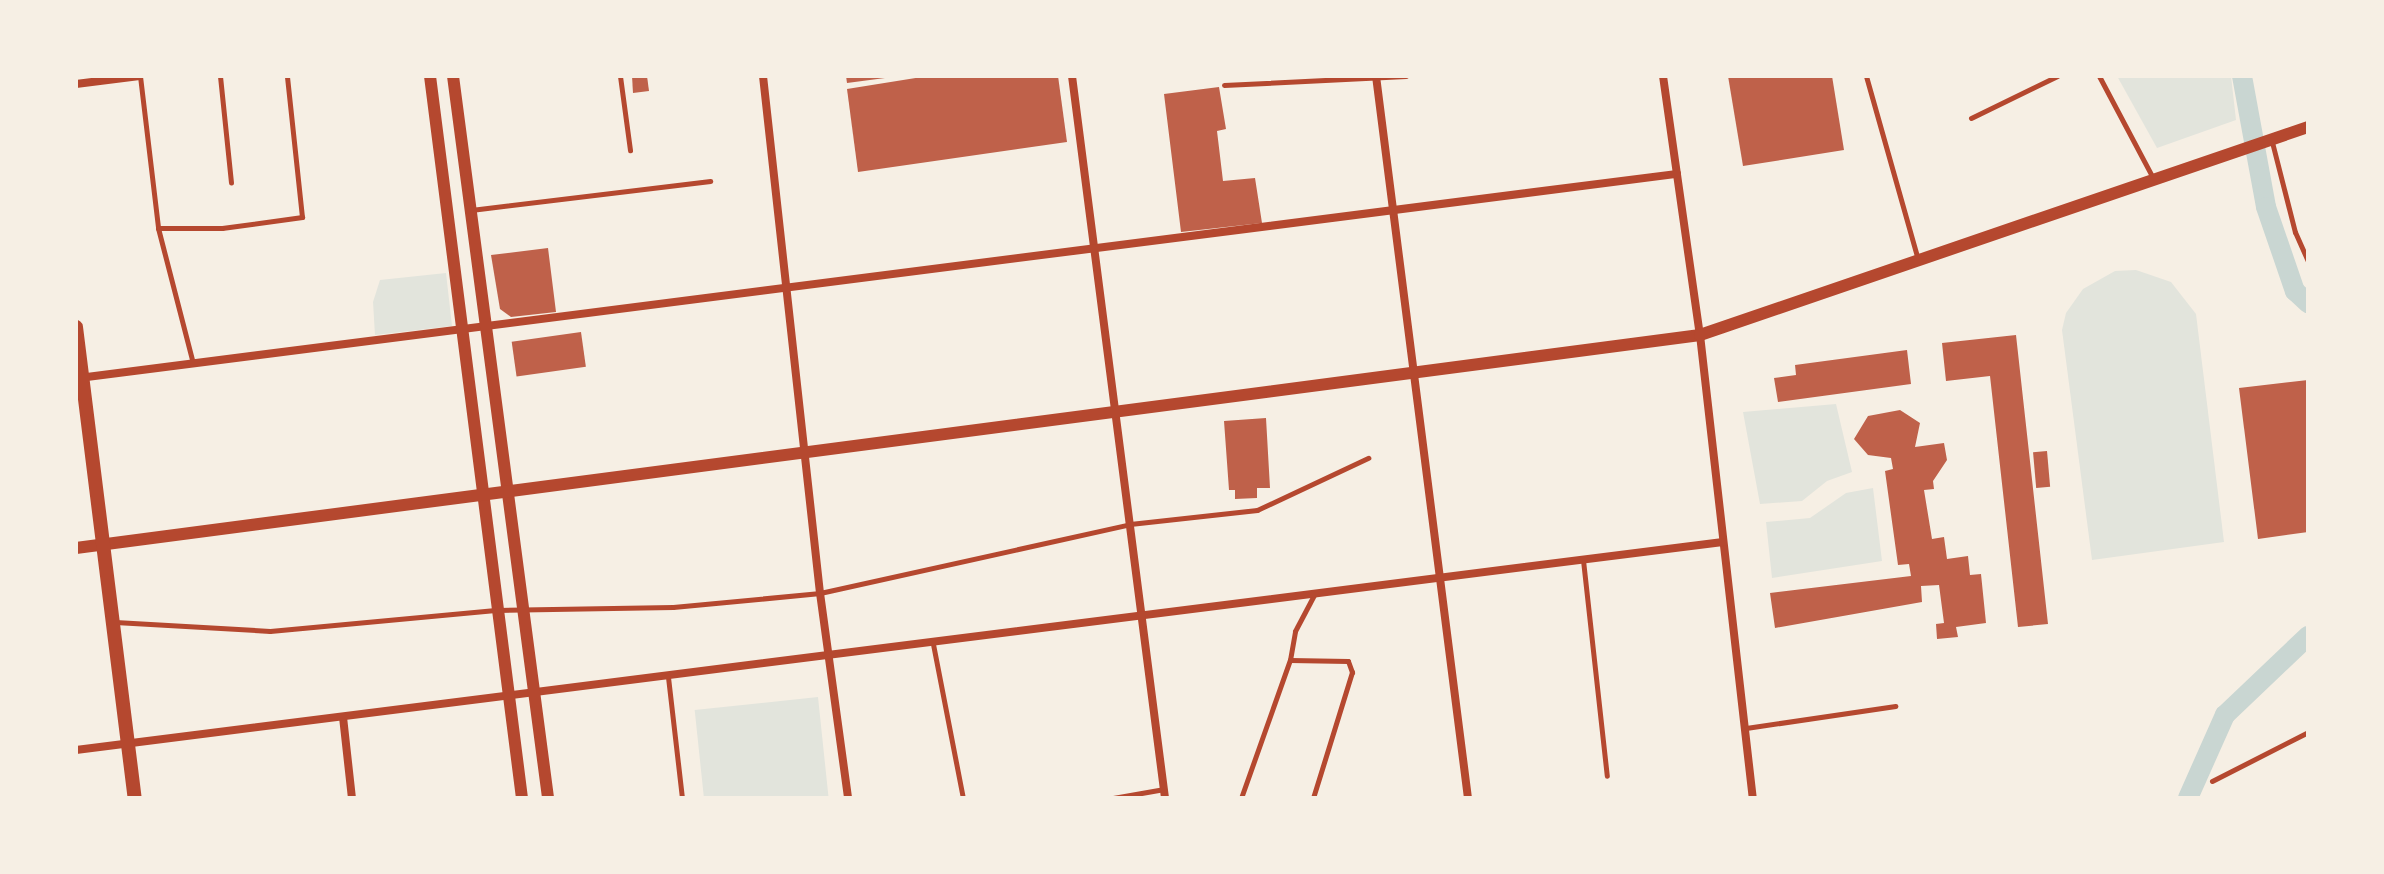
<!DOCTYPE html>
<html>
<head>
<meta charset="utf-8">
<style>
  body { margin:0 }
  #map { position:relative; width:2384px; height:874px; overflow:hidden; background:#f6efe4; font-family:"Fira Sans Condensed",sans-serif }
  div>[style] { position:absolute }
  .green>* { inset:0; background:#e2e4dc; transform-origin:0 0 }
  .canal>* { height:20px; margin:-10px; padding:0 10px; transform-origin:10px; border-radius:10px; background:#c9d6d2 }
  .building>* { inset:0; background:#bf614a; transform-origin:0 0 }
  .service>* { height:5px; margin:-2.5px; padding:0 2.5px; transform-origin:2.5px; border-radius:2.5px; background:#b5482f }
  .minor>* { height:8px; margin:-4px; padding:0 4px; transform-origin:4px; border-radius:4px; background:#b5482f }
  .tertiary>* { height:12px; margin:-6px; padding:0 6px; transform-origin:6px; border-radius:6px; background:#b5482f }
  .secondary>* { height:14px; margin:-7px; padding:0 7px; transform-origin:7px; border-radius:7px; background:#b5482f }
  span { translate:-50% -50%; white-space:nowrap; text-align:center; line-height:1.15; -webkit-text-stroke:8px #f6efe4; paint-order:stroke }
  .frame { position:absolute; inset:0; border:78px solid #f6efe4; pointer-events:none }
</style>
</head>
<body>
<div id="map">
  <div class="green">
    <i style="clip-path:polygon(2117px 76px,2231px 76px,2236px 120px,2157px 148px)"></i>
    <i style="clip-path:polygon(2136px 270px,2171px 282px,2196px 314px,2224px 542px,2092px 560px,2062px 330px,2066px 313px,2083px 289px,2115px 271px)"></i>
    <i style="clip-path:polygon(446px 273px,452px 326px,375px 335px,373px 302px,380px 280px)"></i>
    <i style="clip-path:polygon(1836px 404px,1852px 472px,1827px 481px,1802px 501px,1760px 504px,1743px 412px)"></i>
    <i style="clip-path:polygon(1873px 488px,1882px 561px,1772px 578px,1766px 522px,1810px 518px,1846px 493px)"></i>
    <i style="left:818px;top:697px;width:102px;height:124px;rotate:84deg"></i>
  </div>
  <div class="canal">
    <i style="left:2242px;top:76px;width:133px;rotate:79.6deg"></i>
    <i style="left:2266px;top:207px;width:89px;rotate:71deg"></i>
    <i style="left:2295px;top:291px;width:18px;rotate:43deg"></i>
    <i style="left:2188px;top:798px;width:91px;rotate:-66deg"></i>
    <i style="left:2225px;top:715px;width:115px;rotate:-43.6deg"></i>
  </div>
  <div class="building">
    <i style="clip-path:polygon(632px 76px,647px 76px,649px 91px,633px 93px)"></i>
    <i style="clip-path:polygon(846px 76px,885px 76px,885px 78px,847px 83px)"></i>
    <i style="clip-path:polygon(928px 76px,1058px 76px,1067px 142px,858px 172px,847px 89px)"></i>
    <i style="clip-path:polygon(1728px 76px,1832px 76px,1844px 150px,1743px 166px)"></i>
    <i style="clip-path:polygon(1219px 87px,1226px 129px,1217px 131px,1223px 181px,1255px 178px,1262px 223px,1181px 232px,1164px 94px)"></i>
    <i style="clip-path:polygon(548px 248px,556px 312px,511px 317px,500px 309px,491px 255px)"></i>
    <i style="left:581px;top:332px;width:35px;height:70px;rotate:82deg"></i>
    <i style="clip-path:polygon(2016px 335px,2048px 624px,2018px 627px,1990px 376px,1946px 381px,1942px 343px)"></i>
    <i style="clip-path:polygon(1907px 350px,1911px 384px,1778px 402px,1774px 378px,1796px 375px,1795px 365px)"></i>
    <i style="clip-path:polygon(2308px 380px,2308px 532px,2258px 539px,2239px 388px)"></i>
    <i style="clip-path:polygon(1900px 410px,1920px 423px,1915px 447px,1944px 443px,1947px 460px,1933px 481px,1934px 489px,1924px 490px,1932px 539px,1944px 537px,1947px 559px,1968px 556px,1970px 575px,1981px 574px,1986px 623px,1956px 627px,1958px 637px,1937px 639px,1936px 624px,1944px 623px,1939px 585px,1921px 586px,1922px 602px,1775px 628px,1770px 593px,1911px 576px,1909px 564px,1898px 565px,1885px 471px,1893px 469px,1891px 458px,1868px 455px,1854px 439px,1868px 416px)"></i>
    <i style="clip-path:polygon(1266px 418px,1270px 488px,1257px 488px,1257px 498px,1235px 499px,1235px 490px,1229px 490px,1224px 421px)"></i>
    <i style="left:2047px;top:451px;width:36px;height:14px;rotate:85deg"></i>
  </div>
  <div class="service">
    <i style="left:140px;top:76px;width:153px;rotate:83.2deg"></i>
    <i style="left:158px;top:228px;width:139px;rotate:75.5deg"></i>
    <i style="left:220px;top:76px;width:107px;rotate:84.1deg"></i>
    <i style="left:620px;top:76px;width:75px;rotate:82.3deg"></i>
    <i style="left:1866px;top:76px;width:191px;rotate:74.2deg"></i>
    <i style="left:2099px;top:76px;width:115px;rotate:62.1deg"></i>
    <i style="left:1224px;top:85px;width:182px;rotate:-2.8deg"></i>
    <i style="left:1971px;top:118px;width:96px;rotate:-26deg"></i>
    <i style="left:2272px;top:142px;width:93px;rotate:75.7deg"></i>
    <i style="left:2295px;top:232px;width:32px;rotate:66deg"></i>
    <i style="left:471px;top:210px;width:241px;rotate:-6.9deg"></i>
    <i style="left:158px;top:228px;width:64px"></i>
    <i style="left:222px;top:228px;width:81px;rotate:-7.8deg"></i>
    <i style="left:302px;top:217px;width:142px;rotate:-96.1deg"></i>
    <i style="left:1583px;top:560px;width:217px;rotate:83.7deg"></i>
    <i style="left:115px;top:622px;width:155px;rotate:3.3deg"></i>
    <i style="left:270px;top:631px;width:229px;rotate:-5.3deg"></i>
    <i style="left:498px;top:610px;width:175px;rotate:-1deg"></i>
    <i style="left:673px;top:607px;width:148px;rotate:-5.4deg"></i>
    <i style="left:820px;top:593px;width:318px;rotate:-12.5deg"></i>
    <i style="left:1130px;top:524px;width:128px;rotate:-6.3deg"></i>
    <i style="left:1257px;top:510px;width:123px;rotate:-25.1deg"></i>
    <i style="left:933px;top:644px;width:157px;rotate:79deg"></i>
    <i style="left:1290px;top:660px;width:58px;rotate:1deg"></i>
    <i style="left:1348px;top:661px;width:12px;rotate:70deg"></i>
    <i style="left:1352px;top:672px;width:132px;rotate:107.2deg"></i>
    <i style="left:668px;top:677px;width:122px;rotate:83.4deg"></i>
    <i style="left:1746px;top:728px;width:151px;rotate:-8.4deg"></i>
    <i style="left:2212px;top:781px;width:108px;rotate:-27deg"></i>
    <i style="left:1113px;top:798px;width:52px;rotate:-10deg"></i>
    <i style="left:1241px;top:798px;width:146px;rotate:-70.5deg"></i>
    <i style="left:1290px;top:660px;width:29px;rotate:-80deg"></i>
    <i style="left:1295px;top:631px;width:41px;rotate:-62.2deg"></i>
  </div>
  <div class="minor">
    <i style="left:763px;top:76px;width:520px;rotate:83.71deg"></i>
    <i style="left:820px;top:593px;width:207px;rotate:82.2deg"></i>
    <i style="left:1072px;top:76px;width:728px;rotate:82.66deg"></i>
    <i style="left:1376px;top:76px;width:728px;rotate:82.74deg"></i>
    <i style="left:1663px;top:76px;width:262px;rotate:81.9deg"></i>
    <i style="left:1700px;top:335px;width:466px;rotate:83.5deg"></i>
    <i style="left:76px;top:84px;width:64px;rotate:-7.1deg"></i>
    <i style="left:79px;top:378px;width:1611px;rotate:-7.28deg"></i>
    <i style="left:343px;top:717px;width:81px;rotate:83.7deg"></i>
    <i style="left:76px;top:750px;width:1660px;rotate:-7.2deg"></i>
  </div>
  <div class="tertiary">
    <i style="left:430px;top:76px;width:728px;rotate:82.74deg"></i>
    <i style="left:453px;top:76px;width:728px;rotate:82.5deg"></i>
    <i style="left:76px;top:548px;width:1638px;rotate:-7.47deg"></i>
    <i style="left:1700px;top:335px;width:643px;rotate:-18.89deg"></i>
  </div>
  <div class="secondary">
    <i style="left:76px;top:327px;width:475px;rotate:82.9deg"></i>
  </div>
  <div class="frame"></div>
</div>
</body>
</html>
